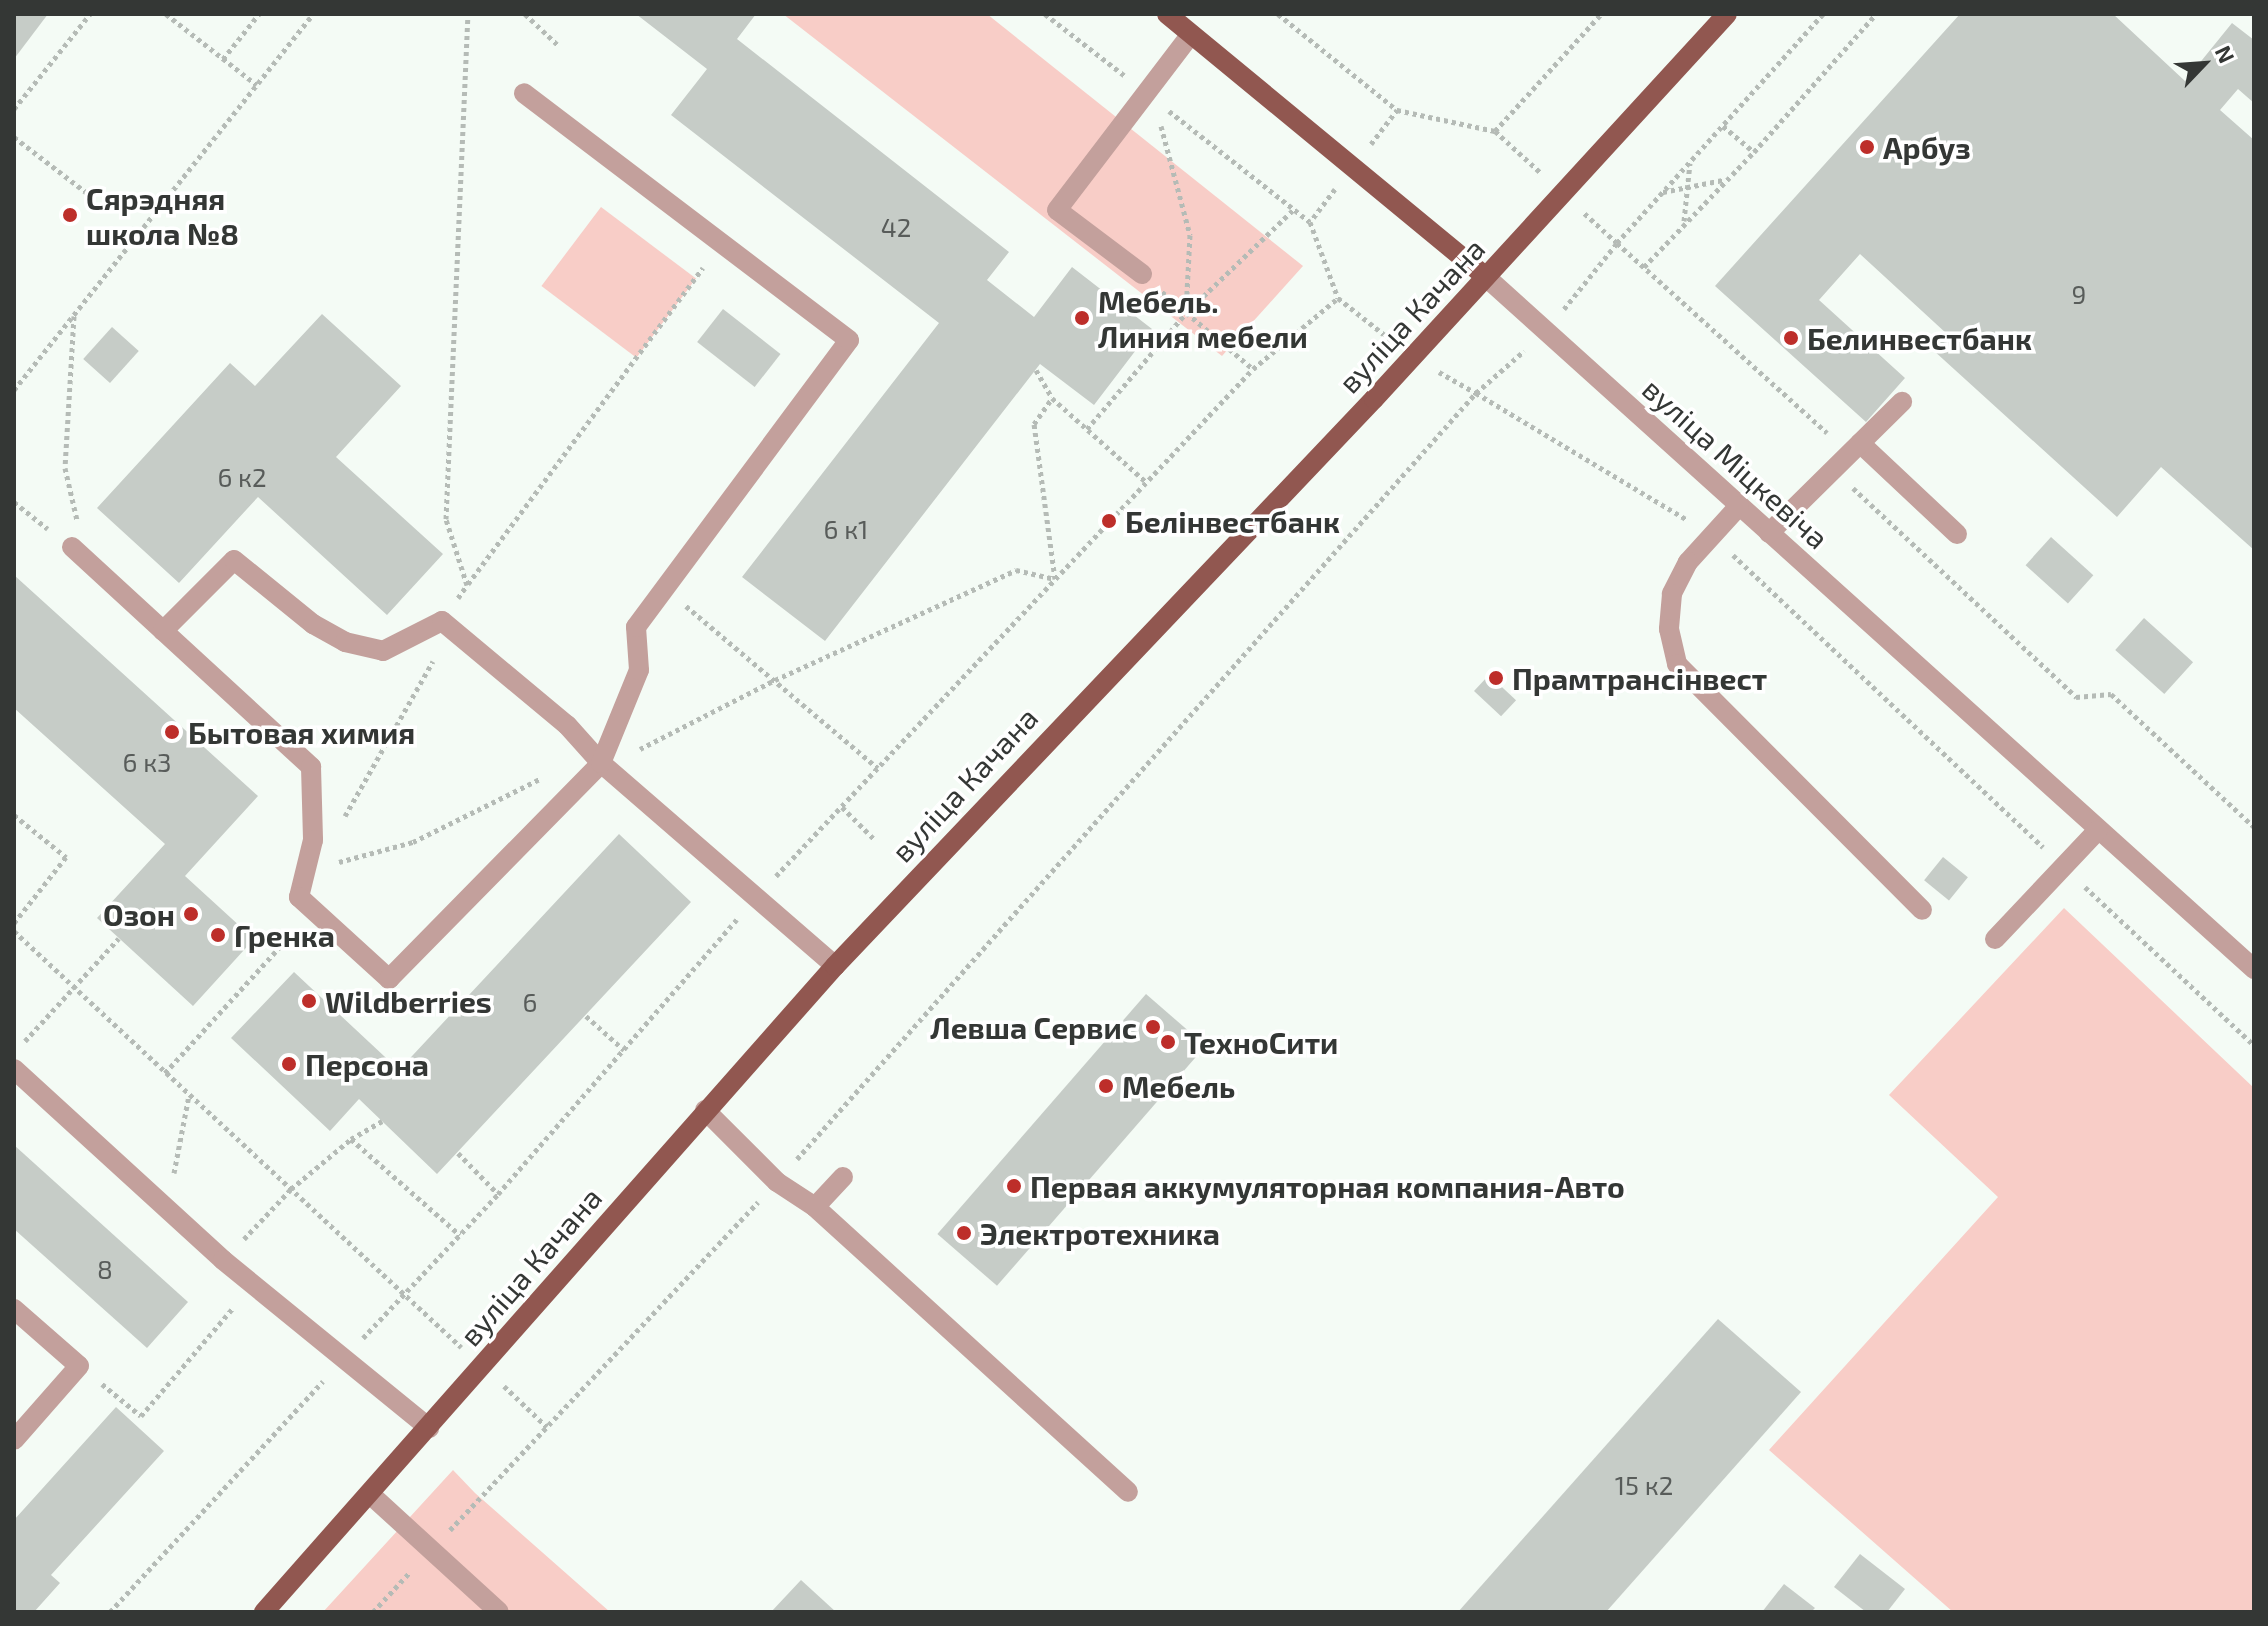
<!DOCTYPE html>
<html>
<head>
<meta charset="utf-8">
<style>
  body { margin:0 }
  #map { position:relative; width:2268px; height:1626px; overflow:hidden; background:#f4fbf5; font-family:"Exo 2",sans-serif }
  div>[style] { position:absolute }
  .green>* { inset:0; background:#f8cdc7; transform-origin:0 0 }
  .building>* { inset:0; background:#c6ccc7; transform-origin:0 0 }
  .path>* { height:5px; margin-top:-2.5px; transform-origin:0; background:repeating-linear-gradient(90deg,#b5bbb6 0 4px,transparent 0 8px) }
  .minor>* { height:20px; margin:-10px; padding:0 10px; transform-origin:10px; border-radius:10px; background:#c3a09c }
  .major>* { height:20px; margin:-10px; padding:0 10px; transform-origin:10px; border-radius:10px; background:#915750 }
  .dots>* { width:22px; height:22px; translate:-50% -50%; box-sizing:border-box; border:4px solid #fff; border-radius:50% }
  span { translate:-50% -50%; white-space:nowrap; text-align:center; line-height:1.15; -webkit-text-stroke:7px #fff; paint-order:stroke }
  .number-label { font-size:26px; color:#585c5a }
  .number-label span { -webkit-text-stroke-width:0 }
  .poi-label { font-size:30px; color:#343735; font-weight:700 }
  .left { translate:0 -50%; text-align:left }
  .right { translate:-100% -50%; text-align:right }
  .street-label { font-size:30px; color:#343735 }
  .frame { position:absolute; inset:0; border:16px solid #343735; pointer-events:none }
  .north { position:absolute; left:2164px; top:24px; width:80px; height:80px; -webkit-text-stroke:6px #fff; paint-order:stroke; rotate:65deg; font-size:22px; font-weight:700; line-height:32px; text-align:center; color:#343735 }
  .north::after { content:''; display:block; margin:auto; width:28px; height:36px; background:#343735; clip-path:polygon(50% 0,100% 100%,50% 72%,0 100%) }
</style>
</head>
<body>
<div id="map">
  <div class="green">
    <i style="clip-path:polygon(783px 14px,987px 14px,1303px 266px,1222px 356px)"></i>
    <i style="left:601px;top:207px;width:119px;height:99px;rotate:37deg"></i>
    <i style="clip-path:polygon(2064px 908px,2254px 1088px,2254px 1612px,1953px 1612px,1769px 1450px,1998px 1197px,1889px 1095px)"></i>
    <i style="clip-path:polygon(453px 1470px,475px 1493px,610px 1612px,323px 1612px)"></i>
  </div>
  <div class="building">
    <i style="clip-path:polygon(14px 14px,48px 14px,14px 59px)"></i>
    <i style="clip-path:polygon(636px 14px,756px 14px,737px 39px,1009px 252px,987px 280px,1034px 317px,1072px 267px,1152px 329px,1094px 405px,1040px 364px,825px 641px,742px 577px,939px 323px,671px 115px,707px 69px)"></i>
    <i style="clip-path:polygon(1960px 14px,2113px 14px,2185px 81px,2232px 23px,2254px 40px,2254px 103px,2238px 89px,2220px 110px,2254px 140px,2254px 550px,2161px 467px,2117px 517px,1933px 350px,1947px 334px,1860px 254px,1819px 300px,1905px 378px,1866px 422px,1715px 286px)"></i>
    <i style="left:723px;top:309px;width:73px;height:42px;rotate:38deg"></i>
    <i style="clip-path:polygon(322px 314px,401px 386px,336px 457px,443px 554px,387px 615px,258px 497px,179px 583px,97px 508px,230px 363px,255px 386px)"></i>
    <i style="left:112px;top:327px;width:36px;height:43px;rotate:42deg"></i>
    <i style="left:2051px;top:537px;width:57px;height:38px;rotate:42deg"></i>
    <i style="clip-path:polygon(14px 575px,258px 796px,185px 876px,254px 939px,193px 1006px,97px 918px,165px 844px,14px 708px)"></i>
    <i style="left:2144px;top:618px;width:66px;height:43px;rotate:42deg"></i>
    <i style="left:1489px;top:675px;width:37px;height:22px;rotate:43deg"></i>
    <i style="clip-path:polygon(619px 834px,691px 902px,437px 1174px,359px 1099px,330px 1131px,231px 1038px,294px 972px,399px 1070px)"></i>
    <i style="left:1943px;top:857px;width:32px;height:30px;rotate:39deg"></i>
    <i style="left:1146px;top:994px;width:79px;height:318px;rotate:41deg"></i>
    <i style="clip-path:polygon(14px 1145px,188px 1302px,147px 1348px,14px 1229px)"></i>
    <i style="clip-path:polygon(1718px 1319px,1801px 1392px,1606px 1612px,1458px 1612px)"></i>
    <i style="clip-path:polygon(116px 1407px,164px 1451px,51px 1575px,60px 1583px,34px 1612px,14px 1612px,14px 1520px)"></i>
    <i style="clip-path:polygon(1860px 1554px,1905px 1589px,1887px 1612px,1866px 1612px,1834px 1587px)"></i>
    <i style="clip-path:polygon(801px 1580px,836px 1612px,771px 1612px)"></i>
    <i style="clip-path:polygon(1784px 1584px,1815px 1608px,1811px 1612px,1762px 1612px)"></i>
  </div>
  <div class="path">
    <i style="left:166px;top:14px;width:115px;rotate:38deg"></i>
    <i style="left:525px;top:14px;width:47px;rotate:43.3deg"></i>
    <i style="left:1045px;top:14px;width:100px;rotate:37.7deg"></i>
    <i style="left:1278px;top:14px;width:153px;rotate:38.9deg"></i>
    <i style="left:1397px;top:110px;width:100px;rotate:12.1deg"></i>
    <i style="left:1495px;top:131px;width:62px;rotate:42.4deg"></i>
    <i style="left:1823px;top:14px;width:308px;rotate:132deg"></i>
    <i style="left:1617px;top:243px;width:283px;rotate:42.1deg"></i>
    <i style="left:223px;top:59px;width:58px;rotate:-51.3deg"></i>
    <i style="left:14px;top:109px;width:122px;rotate:-51.3deg"></i>
    <i style="left:1169px;top:111px;width:179px;rotate:38.2deg"></i>
    <i style="left:1161px;top:126px;width:113px;rotate:75.1deg"></i>
    <i style="left:1190px;top:235px;width:77px;rotate:93deg"></i>
    <i style="left:1723px;top:126px;width:40px;rotate:40deg"></i>
    <i style="left:1495px;top:131px;width:158px;rotate:-47.8deg"></i>
    <i style="left:14px;top:137px;width:92px;rotate:37.5deg"></i>
    <i style="left:1371px;top:144px;width:43px;rotate:-52.6deg"></i>
    <i style="left:1335px;top:189px;width:41px;rotate:127.1deg"></i>
    <i style="left:1310px;top:222px;width:81px;rotate:69.8deg"></i>
    <i style="left:1338px;top:298px;width:68px;rotate:38.4deg"></i>
    <i style="left:1663px;top:192px;width:61px;rotate:-11.3deg"></i>
    <i style="left:1684px;top:221px;width:58px;rotate:-84.1deg"></i>
    <i style="left:1644px;top:267px;width:159px;rotate:-46.3deg"></i>
    <i style="left:1754px;top:152px;width:184px;rotate:-48.5deg"></i>
    <i style="left:1162px;top:292px;width:119px;rotate:40.2deg"></i>
    <i style="left:1564px;top:309px;width:85px;rotate:-51.2deg"></i>
    <i style="left:1617px;top:243px;width:45px;rotate:-137.7deg"></i>
    <i style="left:74px;top:316px;width:152px;rotate:93.4deg"></i>
    <i style="left:65px;top:468px;width:53px;rotate:77deg"></i>
    <i style="left:1036px;top:370px;width:32px;rotate:60deg"></i>
    <i style="left:1439px;top:372px;width:43px;rotate:29.6deg"></i>
    <i style="left:1476px;top:393px;width:64px;rotate:-41.2deg"></i>
    <i style="left:14px;top:390px;width:480px;rotate:-51.5deg"></i>
    <i style="left:1087px;top:429px;width:153px;rotate:-49.5deg"></i>
    <i style="left:1186px;top:313px;width:150px;rotate:-43.9deg"></i>
    <i style="left:1853px;top:488px;width:306px;rotate:43.1deg"></i>
    <i style="left:2076px;top:697px;width:35px;rotate:-5deg"></i>
    <i style="left:2111px;top:694px;width:195px;rotate:42.9deg"></i>
    <i style="left:14px;top:502px;width:43px;rotate:38.5deg"></i>
    <i style="left:1733px;top:555px;width:426px;rotate:43.3deg"></i>
    <i style="left:468px;top:584px;width:394px;rotate:-53.4deg"></i>
    <i style="left:458px;top:598px;width:16px;rotate:-55deg"></i>
    <i style="left:467px;top:585px;width:69px;rotate:-107.7deg"></i>
    <i style="left:446px;top:519px;width:505px;rotate:-87.51deg"></i>
    <i style="left:686px;top:606px;width:251px;rotate:40.2deg"></i>
    <i style="left:640px;top:749px;width:152px;rotate:-27.1deg"></i>
    <i style="left:775px;top:680px;width:265px;rotate:-24.5deg"></i>
    <i style="left:1016px;top:570px;width:40px;rotate:13deg"></i>
    <i style="left:1055px;top:579px;width:156px;rotate:-97.7deg"></i>
    <i style="left:1034px;top:424px;width:32px;rotate:-55deg"></i>
    <i style="left:1052px;top:398px;width:126px;rotate:41.8deg"></i>
    <i style="left:842px;top:807px;width:45px;rotate:45deg"></i>
    <i style="left:14px;top:815px;width:67px;rotate:38.9deg"></i>
    <i style="left:66px;top:857px;width:84px;rotate:128.2deg"></i>
    <i style="left:345px;top:816px;width:178px;rotate:-60.4deg"></i>
    <i style="left:339px;top:862px;width:77px;rotate:-15.1deg"></i>
    <i style="left:413px;top:842px;width:142px;rotate:-26.4deg"></i>
    <i style="left:776px;top:876px;width:696px;rotate:-46.75deg"></i>
    <i style="left:1253px;top:369px;width:111px;rotate:-39.9deg"></i>
    <i style="left:2085px;top:887px;width:231px;rotate:43.1deg"></i>
    <i style="left:14px;top:931px;width:611px;rotate:42.94deg"></i>
    <i style="left:586px;top:1016px;width:51px;rotate:41.8deg"></i>
    <i style="left:25px;top:1041px;width:139px;rotate:-47.6deg"></i>
    <i style="left:165px;top:1073px;width:183px;rotate:-47.7deg"></i>
    <i style="left:288px;top:938px;width:9px;rotate:-72deg"></i>
    <i style="left:351px;top:1139px;width:145px;rotate:41.4deg"></i>
    <i style="left:458px;top:1153px;width:57px;rotate:45.7deg"></i>
    <i style="left:797px;top:1159px;width:1024px;rotate:-48.45deg"></i>
    <i style="left:1476px;top:393px;width:246px;rotate:31deg"></i>
    <i style="left:174px;top:1173px;width:79px;rotate:-79.1deg"></i>
    <i style="left:244px;top:1239px;width:69px;rotate:-46.8deg"></i>
    <i style="left:291px;top:1189px;width:78px;rotate:-39.8deg"></i>
    <i style="left:351px;top:1139px;width:36px;rotate:-30deg"></i>
    <i style="left:363px;top:1338px;width:197px;rotate:-46.8deg"></i>
    <i style="left:498px;top:1194px;width:364px;rotate:-49deg"></i>
    <i style="left:102px;top:1384px;width:50px;rotate:39.4deg"></i>
    <i style="left:141px;top:1416px;width:142px;rotate:-49.6deg"></i>
    <i style="left:504px;top:1386px;width:59px;rotate:43.6deg"></i>
    <i style="left:450px;top:1530px;width:450px;rotate:-46.8deg"></i>
    <i style="left:110px;top:1612px;width:314px;rotate:-47.3deg"></i>
    <i style="left:373px;top:1612px;width:54px;rotate:-47.2deg"></i>
  </div>
  <div class="minor">
    <i style="left:1142px;top:274px;width:106px;rotate:-143deg"></i>
    <i style="left:1057px;top:210px;width:221px;rotate:-52.7deg"></i>
    <i style="left:1486px;top:277px;width:1034px;rotate:42.02deg"></i>
    <i style="left:1860px;top:443px;width:133px;rotate:43.2deg"></i>
    <i style="left:1739px;top:506px;width:76px;rotate:132.3deg"></i>
    <i style="left:1688px;top:562px;width:36px;rotate:117deg"></i>
    <i style="left:1672px;top:594px;width:35px;rotate:95deg"></i>
    <i style="left:1669px;top:629px;width:36px;rotate:77deg"></i>
    <i style="left:1677px;top:664px;width:347px;rotate:45.1deg"></i>
    <i style="left:1769px;top:533px;width:187px;rotate:-44.6deg"></i>
    <i style="left:72px;top:547px;width:325px;rotate:42.6deg"></i>
    <i style="left:311px;top:767px;width:73px;rotate:88.4deg"></i>
    <i style="left:313px;top:840px;width:59px;rotate:103.8deg"></i>
    <i style="left:299px;top:897px;width:122px;rotate:42.3deg"></i>
    <i style="left:389px;top:979px;width:303px;rotate:-45.5deg"></i>
    <i style="left:601px;top:763px;width:310px;rotate:40.9deg"></i>
    <i style="left:163px;top:631px;width:100px;rotate:-45deg"></i>
    <i style="left:234px;top:560px;width:102px;rotate:39deg"></i>
    <i style="left:313px;top:624px;width:37px;rotate:29deg"></i>
    <i style="left:345px;top:642px;width:39px;rotate:13deg"></i>
    <i style="left:383px;top:651px;width:66px;rotate:-27deg"></i>
    <i style="left:442px;top:621px;width:163px;rotate:39.8deg"></i>
    <i style="left:567px;top:725px;width:51px;rotate:48.2deg"></i>
    <i style="left:601px;top:763px;width:100px;rotate:-67.8deg"></i>
    <i style="left:639px;top:670px;width:43px;rotate:-94deg"></i>
    <i style="left:636px;top:627px;width:357px;rotate:-53.4deg"></i>
    <i style="left:849px;top:340px;width:408px;rotate:-142.8deg"></i>
    <i style="left:1995px;top:939px;width:149px;rotate:-46.6deg"></i>
    <i style="left:14px;top:1069px;width:283px;rotate:42.4deg"></i>
    <i style="left:223px;top:1260px;width:266px;rotate:39.2deg"></i>
    <i style="left:705px;top:1110px;width:102px;rotate:45deg"></i>
    <i style="left:777px;top:1182px;width:45px;rotate:33.3deg"></i>
    <i style="left:815px;top:1207px;width:423px;rotate:42.3deg"></i>
    <i style="left:815px;top:1207px;width:41px;rotate:-47deg"></i>
    <i style="left:14px;top:1309px;width:86px;rotate:41.2deg"></i>
    <i style="left:79px;top:1366px;width:98px;rotate:131.3deg"></i>
    <i style="left:371px;top:1495px;width:173px;rotate:42.4deg"></i>
  </div>
  <div class="major">
    <i style="left:1167px;top:14px;width:413px;rotate:39.5deg"></i>
    <i style="left:264px;top:1612px;width:862px;rotate:-48.53deg"></i>
    <i style="left:835px;top:966px;width:782px;rotate:-46.45deg"></i>
    <i style="left:1374px;top:399px;width:522px;rotate:-47.48deg"></i>
  </div>
  <div class="dots">
    <i style="left:1867px;top:147px;background:#bd2e2a"></i>
    <i style="left:70px;top:215px;background:#bd2e2a"></i>
    <i style="left:1082px;top:318px;background:#bd2e2a"></i>
    <i style="left:1791px;top:338px;background:#bd2e2a"></i>
    <i style="left:1109px;top:521px;background:#bd2e2a"></i>
    <i style="left:1496px;top:678px;background:#bd2e2a"></i>
    <i style="left:172px;top:732px;background:#bd2e2a"></i>
    <i style="left:191px;top:914px;background:#bd2e2a"></i>
    <i style="left:218px;top:935px;background:#bd2e2a"></i>
    <i style="left:309px;top:1001px;background:#bd2e2a"></i>
    <i style="left:1153px;top:1027px;background:#bd2e2a"></i>
    <i style="left:1168px;top:1042px;background:#bd2e2a"></i>
    <i style="left:289px;top:1064px;background:#bd2e2a"></i>
    <i style="left:1106px;top:1086px;background:#bd2e2a"></i>
    <i style="left:1014px;top:1186px;background:#bd2e2a"></i>
    <i style="left:964px;top:1233px;background:#bd2e2a"></i>
  </div>
  <div class="number-label">
    <span style="left:896px;top:227px">42</span>
    <span style="left:2079px;top:294px">9</span>
    <span style="left:242px;top:477px">6 к2</span>
    <span style="left:846px;top:529px">6 к1</span>
    <span style="left:147px;top:762px">6 к3</span>
    <span style="left:530px;top:1002px">6</span>
    <span style="left:105px;top:1269px">8</span>
    <span style="left:1644px;top:1485px">15 к2</span>
  </div>
  <div class="poi-label">
    <span class="left" style="left:1883px;top:147px">Арбуз</span>
    <span class="left" style="left:86px;top:215px">Сярэдняя<br>школа №8</span>
    <span class="left" style="left:1098px;top:318px">Мебель.<br>Линия мебели</span>
    <span class="left" style="left:1807px;top:338px">Белинвестбанк</span>
    <span class="left" style="left:1125px;top:521px">Белінвестбанк</span>
    <span class="left" style="left:1512px;top:678px">Прамтрансінвест</span>
    <span class="left" style="left:188px;top:732px">Бытовая химия</span>
    <span class="right" style="left:175px;top:914px">Озон</span>
    <span class="left" style="left:234px;top:935px">Гренка</span>
    <span class="left" style="left:325px;top:1001px">Wildberries</span>
    <span class="right" style="left:1137px;top:1027px">Левша Сервис</span>
    <span class="left" style="left:1184px;top:1042px">ТехноСити</span>
    <span class="left" style="left:305px;top:1064px">Персона</span>
    <span class="left" style="left:1122px;top:1086px">Мебель</span>
    <span class="left" style="left:1030px;top:1186px">Первая аккумуляторная компания-Авто</span>
    <span class="left" style="left:980px;top:1233px">Электротехника</span>
  </div>
  <div class="street-label">
    <span style="left:1411px;top:315px;rotate:-47deg">вуліца Качана</span>
    <span style="left:1736px;top:463px;rotate:42deg">вуліца Міцкевіча</span>
    <span style="left:964px;top:784px;rotate:-47deg">вуліца Качана</span>
    <span style="left:530px;top:1266px;rotate:-49deg">вуліца Качана</span>
  </div>
  <div class="frame"></div>
  <div class="north">N</div>
</div>
</body>
</html>
